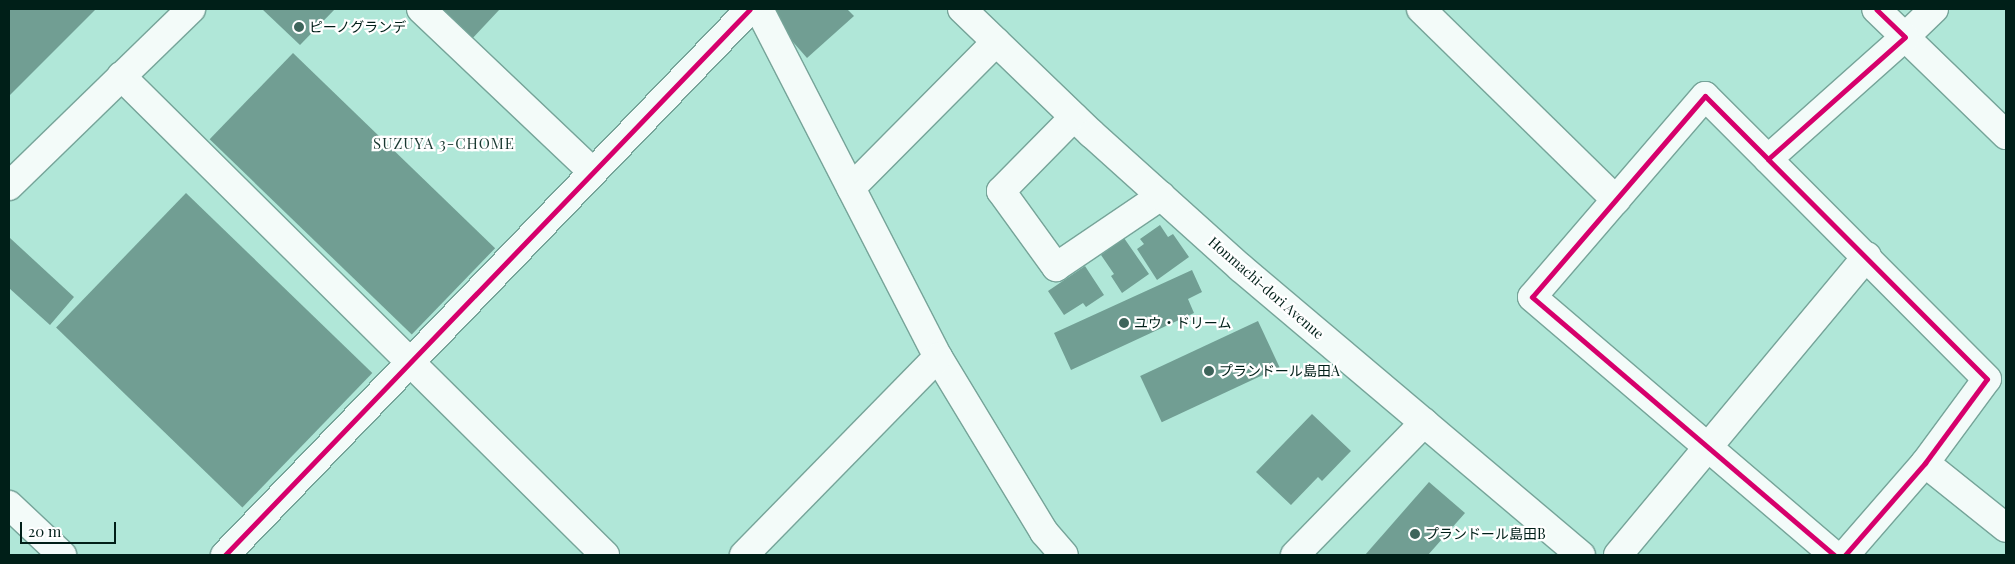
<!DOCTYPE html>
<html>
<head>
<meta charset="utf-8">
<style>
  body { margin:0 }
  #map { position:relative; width:2015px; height:564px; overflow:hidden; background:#b0e7d8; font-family:"Playfair Display","Noto Sans JP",serif }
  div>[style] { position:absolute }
  .building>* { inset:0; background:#719e93; transform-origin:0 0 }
  .roads { filter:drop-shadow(1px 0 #76a499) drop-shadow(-1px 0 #76a499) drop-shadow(0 1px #76a499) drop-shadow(0 -1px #76a499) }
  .minor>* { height:28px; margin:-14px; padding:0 14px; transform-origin:14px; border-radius:14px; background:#f3fbf9 }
  .major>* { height:28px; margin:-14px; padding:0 14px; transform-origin:14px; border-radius:14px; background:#f3fbf9 }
  .cycleway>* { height:5px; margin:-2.5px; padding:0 2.5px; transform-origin:2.5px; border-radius:2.5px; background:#d6006c }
  .dots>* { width:14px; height:14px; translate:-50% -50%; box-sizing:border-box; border:2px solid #fff; border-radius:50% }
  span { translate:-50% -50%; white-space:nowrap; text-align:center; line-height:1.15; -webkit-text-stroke:4.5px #fff; paint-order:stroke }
  .poi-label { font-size:14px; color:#001f18 }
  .left { translate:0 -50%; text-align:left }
  .street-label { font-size:14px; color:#001f18 }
  .neighbourhood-label { font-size:15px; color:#183830; letter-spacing:1px }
  .frame { position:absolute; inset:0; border:10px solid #001f18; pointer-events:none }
  .scale { position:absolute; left:20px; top:522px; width:96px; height:22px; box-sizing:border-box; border:2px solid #001f18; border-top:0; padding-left:6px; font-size:15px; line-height:18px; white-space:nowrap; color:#001f18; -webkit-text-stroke:4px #fff; paint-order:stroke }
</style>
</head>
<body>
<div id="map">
  <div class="building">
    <i style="clip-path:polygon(9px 9px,96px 9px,9px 96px)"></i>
    <i style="clip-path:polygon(262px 9px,335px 9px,300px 45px)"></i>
    <i style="clip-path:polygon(436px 9px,500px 9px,470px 41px)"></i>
    <i style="clip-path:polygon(773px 9px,847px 9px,854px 16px,807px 58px,786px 34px)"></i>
    <i style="left:293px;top:53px;width:281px;height:120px;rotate:44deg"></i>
    <i style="left:186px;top:193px;width:259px;height:187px;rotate:44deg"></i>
    <i style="clip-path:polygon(1160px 225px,1168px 237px,1173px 234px,1189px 257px,1157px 280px,1137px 249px,1144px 244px,1140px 239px)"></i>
    <i style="clip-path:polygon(10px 238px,74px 297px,50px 325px,9px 288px)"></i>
    <i style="clip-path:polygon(1124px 238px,1149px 274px,1122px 293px,1111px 276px,1114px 274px,1101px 255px)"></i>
    <i style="clip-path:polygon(1085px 266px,1104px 295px,1086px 307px,1083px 303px,1064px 315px,1048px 291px)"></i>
    <i style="clip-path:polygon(1192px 270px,1202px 292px,1188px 299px,1194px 313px,1071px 370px,1054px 333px)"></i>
    <i style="left:1258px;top:321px;width:51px;height:130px;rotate:65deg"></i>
    <i style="clip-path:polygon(1312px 414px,1351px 451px,1322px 481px,1318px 477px,1291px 505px,1256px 472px)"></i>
    <i style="clip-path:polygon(1429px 482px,1465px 513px,1428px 555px,1365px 555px)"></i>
  </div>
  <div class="roads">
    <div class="minor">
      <i style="left:421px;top:9px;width:237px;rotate:43.5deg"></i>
      <i style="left:759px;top:9px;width:391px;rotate:62.8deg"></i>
      <i style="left:938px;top:357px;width:205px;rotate:58.8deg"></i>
      <i style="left:1044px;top:532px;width:30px;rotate:49deg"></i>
      <i style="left:1421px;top:9px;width:273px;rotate:44.4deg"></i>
      <i style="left:1934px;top:9px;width:40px;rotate:136deg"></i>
      <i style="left:1905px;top:37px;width:141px;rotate:44.1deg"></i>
      <i style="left:121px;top:76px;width:681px;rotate:44.7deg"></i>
      <i style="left:1074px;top:117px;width:104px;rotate:134.6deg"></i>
      <i style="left:1001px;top:191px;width:94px;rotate:54.1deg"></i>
      <i style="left:1056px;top:267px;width:127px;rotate:-34.1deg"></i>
      <i style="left:1768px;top:159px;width:89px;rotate:-135deg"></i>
      <i style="left:1705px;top:96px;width:265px;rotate:130.7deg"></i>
      <i style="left:1532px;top:297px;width:397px;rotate:40.5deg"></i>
      <i style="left:9px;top:186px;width:254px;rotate:-44.2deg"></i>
      <i style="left:851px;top:188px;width:206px;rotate:-45.2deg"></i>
      <i style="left:1925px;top:463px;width:104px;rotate:38.7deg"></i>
      <i style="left:9px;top:505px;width:73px;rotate:43.3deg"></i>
      <i style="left:225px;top:555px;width:757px;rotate:-46.12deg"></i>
      <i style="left:744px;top:555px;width:277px;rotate:-45.6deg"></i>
      <i style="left:1295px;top:555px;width:185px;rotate:-45.7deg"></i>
      <i style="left:1618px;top:555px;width:389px;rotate:-50.2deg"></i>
      <i style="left:1845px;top:555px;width:122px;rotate:-49deg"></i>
      <i style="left:1925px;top:463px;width:104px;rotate:-53.6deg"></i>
      <i style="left:1987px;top:379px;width:310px;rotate:-134.9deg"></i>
      <i style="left:1768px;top:159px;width:183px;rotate:-41.7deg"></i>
      <i style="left:1905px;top:37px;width:40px;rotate:-136deg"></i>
    </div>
    <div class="major">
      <i style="left:962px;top:9px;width:180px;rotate:43.9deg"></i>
      <i style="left:1092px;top:134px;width:200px;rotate:42deg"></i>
      <i style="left:1241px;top:268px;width:445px;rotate:40.2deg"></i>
    </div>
  </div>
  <div class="cycleway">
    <i style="left:1768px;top:159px;width:89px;rotate:-135deg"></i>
    <i style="left:1705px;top:96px;width:265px;rotate:130.7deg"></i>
    <i style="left:1532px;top:297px;width:397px;rotate:40.5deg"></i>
    <i style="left:225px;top:555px;width:757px;rotate:-46.12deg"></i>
    <i style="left:1845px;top:555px;width:122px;rotate:-49deg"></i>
    <i style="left:1925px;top:463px;width:104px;rotate:-53.6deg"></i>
    <i style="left:1987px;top:379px;width:310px;rotate:-134.9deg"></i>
    <i style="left:1768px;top:159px;width:183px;rotate:-41.7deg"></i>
    <i style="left:1905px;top:37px;width:40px;rotate:-136deg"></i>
  </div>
  <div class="dots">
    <i style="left:299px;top:27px;background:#3e655b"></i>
    <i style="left:1124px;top:323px;background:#3e655b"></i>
    <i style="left:1209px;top:371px;background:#3e655b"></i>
    <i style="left:1415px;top:534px;background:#3e655b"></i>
  </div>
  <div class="poi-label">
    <span class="left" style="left:309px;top:27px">ピーノグランデ</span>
    <span class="left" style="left:1134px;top:323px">ユウ・ドリーム</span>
    <span class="left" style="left:1219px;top:371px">プランドール島田A</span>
    <span class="left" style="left:1425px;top:534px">プランドール島田B</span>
  </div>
  <div class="street-label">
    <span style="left:1266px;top:288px;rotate:41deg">Honmachi-dori Avenue</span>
  </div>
  <div class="neighbourhood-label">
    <span style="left:444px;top:144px">SUZUYA 3-CHOME</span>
  </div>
  <div class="frame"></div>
  <div class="scale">20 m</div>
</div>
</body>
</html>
